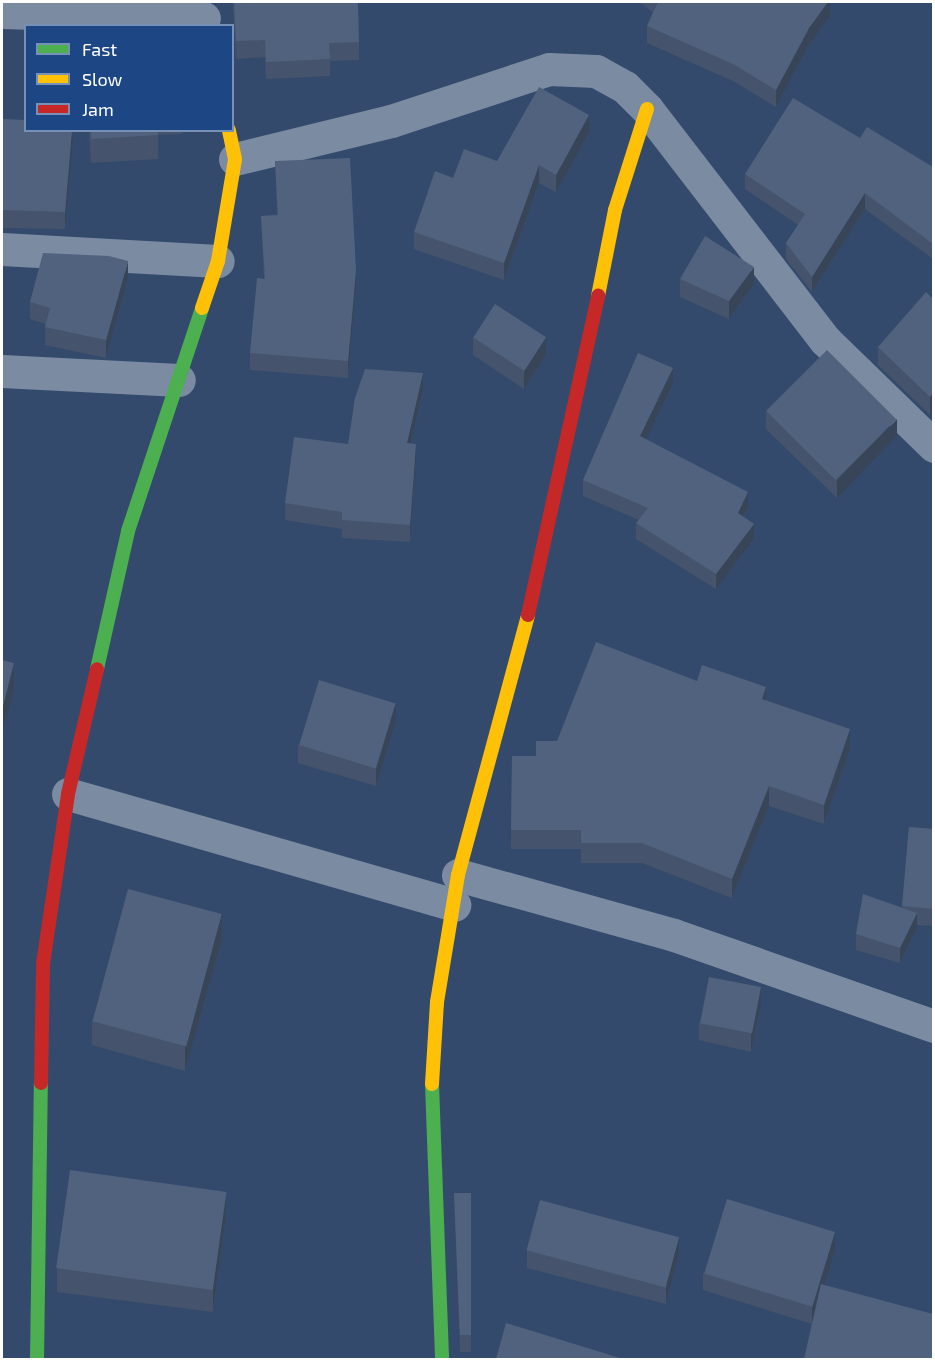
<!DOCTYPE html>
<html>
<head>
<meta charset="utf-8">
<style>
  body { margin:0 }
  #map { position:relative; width:935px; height:1361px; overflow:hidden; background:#344a6c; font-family:"Exo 2",sans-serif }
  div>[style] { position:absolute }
  .street>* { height:33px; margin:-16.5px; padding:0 16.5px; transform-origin:16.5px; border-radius:16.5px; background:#7a8ba2 }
  .fast>* { height:14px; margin:-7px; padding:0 7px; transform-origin:7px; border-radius:7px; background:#4caf50 }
  .slow>* { height:14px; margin:-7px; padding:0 7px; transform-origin:7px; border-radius:7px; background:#ffc107 }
  .jam>* { height:14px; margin:-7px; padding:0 7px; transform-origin:7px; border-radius:7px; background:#c62828 }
  .wall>* { inset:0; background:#45546c }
  .shaded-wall>* { inset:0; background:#384558 }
  .building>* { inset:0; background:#50627d; transform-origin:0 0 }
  span { translate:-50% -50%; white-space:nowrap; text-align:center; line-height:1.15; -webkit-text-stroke:4.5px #1c4684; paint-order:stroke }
  .frame { position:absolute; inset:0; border:3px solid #fff; pointer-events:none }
  .legend { position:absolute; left:24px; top:24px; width:210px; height:108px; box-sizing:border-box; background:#1c4684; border:2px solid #7790b5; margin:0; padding:8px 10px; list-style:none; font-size:18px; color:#fff }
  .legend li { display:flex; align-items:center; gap:12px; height:30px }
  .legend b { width:30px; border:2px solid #7790b5 }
</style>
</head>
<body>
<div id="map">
  <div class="street">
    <i style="left:2px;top:12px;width:202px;rotate:1.7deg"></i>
    <i style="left:235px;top:159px;width:161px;rotate:-13.7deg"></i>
    <i style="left:391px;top:121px;width:166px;rotate:-18.2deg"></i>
    <i style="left:549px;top:69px;width:47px;rotate:2.4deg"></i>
    <i style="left:596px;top:71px;width:33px;rotate:29deg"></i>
    <i style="left:625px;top:87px;width:31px;rotate:45deg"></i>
    <i style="left:647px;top:109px;width:292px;rotate:52.4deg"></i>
    <i style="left:825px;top:340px;width:152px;rotate:44.2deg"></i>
    <i style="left:2px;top:249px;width:216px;rotate:3.2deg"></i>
    <i style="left:2px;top:371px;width:177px;rotate:2.9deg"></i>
    <i style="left:68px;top:794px;width:402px;rotate:16deg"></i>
    <i style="left:458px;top:875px;width:224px;rotate:15.5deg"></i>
    <i style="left:674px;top:935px;width:275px;rotate:19.3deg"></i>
  </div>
  <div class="fast">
    <i style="left:97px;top:669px;width:141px;rotate:-77.3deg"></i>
    <i style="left:128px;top:531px;width:235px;rotate:-71.6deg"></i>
    <i style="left:432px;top:1084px;width:276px;rotate:87.9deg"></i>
    <i style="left:37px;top:1360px;width:277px;rotate:-89.2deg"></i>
  </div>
  <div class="slow">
    <i style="left:598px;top:296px;width:88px;rotate:-78.8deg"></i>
    <i style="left:615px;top:210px;width:106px;rotate:-72.4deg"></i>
    <i style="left:202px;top:308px;width:50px;rotate:-71.2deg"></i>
    <i style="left:218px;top:261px;width:103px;rotate:-80.5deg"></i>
    <i style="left:235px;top:159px;width:30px;rotate:-102deg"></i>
    <i style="left:432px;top:1084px;width:82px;rotate:-86.5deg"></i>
    <i style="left:437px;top:1002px;width:129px;rotate:-80.6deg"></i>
    <i style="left:458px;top:875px;width:269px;rotate:-74.9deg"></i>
  </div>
  <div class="jam">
    <i style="left:528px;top:615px;width:327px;rotate:-77.6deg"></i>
    <i style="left:41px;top:1083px;width:119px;rotate:-89deg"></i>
    <i style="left:43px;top:964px;width:172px;rotate:-81.6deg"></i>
    <i style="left:68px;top:794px;width:128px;rotate:-76.9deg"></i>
  </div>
  <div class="wall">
    <i style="clip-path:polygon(233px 2px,359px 42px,359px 60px,330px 61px,330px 76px,266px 79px,265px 57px,236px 59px)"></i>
    <i style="clip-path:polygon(639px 2px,830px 2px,830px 16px,809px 45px,776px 107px,733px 81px,647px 43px,647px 26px,653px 12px)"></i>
    <i style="clip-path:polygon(2px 119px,73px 130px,65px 229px,2px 228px)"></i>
    <i style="clip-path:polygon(89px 130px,182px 130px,182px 134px,158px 135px,158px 159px,91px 163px)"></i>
    <i style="clip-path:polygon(589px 133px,556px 192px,539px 183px,504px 280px,414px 249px,414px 232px,453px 178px,497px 161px)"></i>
    <i style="clip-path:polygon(860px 138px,933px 167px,933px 259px,865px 209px,812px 292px,786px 259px,786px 243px,798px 225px,745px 189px,745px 174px)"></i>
    <i style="clip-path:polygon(275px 161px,356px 288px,348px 378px,250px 370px,250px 353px,264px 279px,261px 216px,277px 215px)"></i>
    <i style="clip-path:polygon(128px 279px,106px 358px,45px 345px,45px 327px,46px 324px,30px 319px,30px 302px)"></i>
    <i style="clip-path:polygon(680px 279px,754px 284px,729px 319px,680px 297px)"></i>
    <i style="clip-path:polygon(933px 299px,930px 415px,878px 365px,878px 347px)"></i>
    <i style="clip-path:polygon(473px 338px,546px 355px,524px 389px,473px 355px)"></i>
    <i style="clip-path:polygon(673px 384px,646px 439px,748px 507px,744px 516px,754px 539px,716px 589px,636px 539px,636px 523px,639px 520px,583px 496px,583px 480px)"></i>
    <i style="clip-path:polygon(423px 390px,411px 443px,416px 461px,410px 542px,342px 538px,342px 529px,285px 520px,285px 503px,348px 444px)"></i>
    <i style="clip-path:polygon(766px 411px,897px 436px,837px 498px,766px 429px)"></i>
    <i style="clip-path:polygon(697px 681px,766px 700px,850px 749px,824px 824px,769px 806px,732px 898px,642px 863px,581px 863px,581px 849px,511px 849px,512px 756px,536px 756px,557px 741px)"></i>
    <i style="clip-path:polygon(396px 721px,376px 786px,298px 763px,298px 745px)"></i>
    <i style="clip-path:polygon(909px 827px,933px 829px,933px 926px,917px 925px,917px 929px,900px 963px,856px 950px,856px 934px,902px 908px)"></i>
    <i style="clip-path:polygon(222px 939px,185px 1071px,92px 1045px,92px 1021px)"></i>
    <i style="clip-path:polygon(761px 1005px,751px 1052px,699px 1040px,699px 1023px)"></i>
    <i style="clip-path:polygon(454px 1193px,471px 1193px,471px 1352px,460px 1352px)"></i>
    <i style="clip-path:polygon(226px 1216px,213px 1312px,57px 1292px,57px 1268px)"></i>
    <i style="clip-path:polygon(527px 1250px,679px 1254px,666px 1304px,527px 1268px)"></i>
    <i style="clip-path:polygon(835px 1250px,812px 1324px,703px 1290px,703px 1273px)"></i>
  </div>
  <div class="shaded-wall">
    <i style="clip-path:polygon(828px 2px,830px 2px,830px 16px,809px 45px,776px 107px,776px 90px,809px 28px)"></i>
    <i style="clip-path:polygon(589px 115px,589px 133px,556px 192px,556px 175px)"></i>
    <i style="clip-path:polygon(72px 130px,73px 139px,65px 229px,65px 212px)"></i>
    <i style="clip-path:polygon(539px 165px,539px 183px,504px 280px,504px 263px)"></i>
    <i style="clip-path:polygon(865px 193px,865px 209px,812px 292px,812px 277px)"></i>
    <i style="clip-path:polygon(128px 261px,128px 279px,106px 358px,106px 340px)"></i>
    <i style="clip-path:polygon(754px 267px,754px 284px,729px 319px,729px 301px)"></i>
    <i style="clip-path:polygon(356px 270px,356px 288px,348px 378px,348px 361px)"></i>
    <i style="clip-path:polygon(546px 337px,546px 355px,524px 389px,524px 371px)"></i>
    <i style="clip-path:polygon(673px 368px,673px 384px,640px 452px,640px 436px)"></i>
    <i style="clip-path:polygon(423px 373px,423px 390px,407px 460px,407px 443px)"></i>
    <i style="clip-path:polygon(933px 393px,933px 410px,930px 415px,930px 397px)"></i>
    <i style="clip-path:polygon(897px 419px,897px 436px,837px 498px,837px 480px)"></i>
    <i style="clip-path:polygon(416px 444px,416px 461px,410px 542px,410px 525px)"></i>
    <i style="clip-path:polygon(748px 492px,748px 507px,738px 528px,738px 513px)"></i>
    <i style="clip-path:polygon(754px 524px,754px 539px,716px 589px,716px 574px)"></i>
    <i style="clip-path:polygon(14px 663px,14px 688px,2px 735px,2px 710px)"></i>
    <i style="clip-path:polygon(766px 687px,766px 706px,762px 699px)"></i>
    <i style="clip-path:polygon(396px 703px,396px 721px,376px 786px,376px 769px)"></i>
    <i style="clip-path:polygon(850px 729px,850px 749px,824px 824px,824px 805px)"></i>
    <i style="clip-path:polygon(769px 786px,769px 806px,732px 898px,732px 879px)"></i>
    <i style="clip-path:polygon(917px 913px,917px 929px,900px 963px,900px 948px)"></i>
    <i style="clip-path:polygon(222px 914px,222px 939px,185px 1071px,185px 1047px)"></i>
    <i style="clip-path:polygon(761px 987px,761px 1005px,751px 1052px,751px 1034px)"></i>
    <i style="clip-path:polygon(226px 1192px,226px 1216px,213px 1312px,213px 1288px)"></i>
    <i style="clip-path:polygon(835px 1232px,835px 1250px,812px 1325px,812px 1307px)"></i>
    <i style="clip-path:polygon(679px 1236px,679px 1254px,666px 1304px,666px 1286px)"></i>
  </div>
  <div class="building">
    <i style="clip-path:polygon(234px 2px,358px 2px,359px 42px,329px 43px,330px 59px,266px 62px,265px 40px,236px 41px)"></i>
    <i style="clip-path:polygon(658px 2px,828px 2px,809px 28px,776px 90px,733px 64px,647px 26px)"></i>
    <i style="clip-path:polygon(539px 87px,589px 115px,556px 175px,539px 165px,504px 263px,414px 232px,435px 171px,453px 178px,464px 149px,497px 161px)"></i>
    <i style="clip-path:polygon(793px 98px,860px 138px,867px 127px,933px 167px,933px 244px,865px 193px,812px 277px,786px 243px,805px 214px,745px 174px)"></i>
    <i style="clip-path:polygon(2px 119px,26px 120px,26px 130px,72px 130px,65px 212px,2px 210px)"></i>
    <i style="clip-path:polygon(91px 130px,157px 130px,158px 135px,91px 139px)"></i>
    <i style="clip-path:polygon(350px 158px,356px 270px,348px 361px,250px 353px,257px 278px,265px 279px,261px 216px,278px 215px,275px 161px)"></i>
    <i style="clip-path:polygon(705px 236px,754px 267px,729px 301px,680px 279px)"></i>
    <i style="clip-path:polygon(43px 253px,109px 256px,128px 261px,106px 340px,45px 327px,50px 308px,30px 302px)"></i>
    <i style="clip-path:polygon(926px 292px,933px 299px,933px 393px,930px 397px,878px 347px)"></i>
    <i style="left:495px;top:304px;width:61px;height:40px;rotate:33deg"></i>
    <i style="left:827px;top:350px;width:98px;height:86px;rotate:45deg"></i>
    <i style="clip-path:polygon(638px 353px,673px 368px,640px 436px,748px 492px,738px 513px,754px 524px,716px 574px,636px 523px,648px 508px,583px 480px)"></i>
    <i style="clip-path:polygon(365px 369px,423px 373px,407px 443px,416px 444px,410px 525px,342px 520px,342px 512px,285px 503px,294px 437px,348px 444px,355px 398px)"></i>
    <i style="clip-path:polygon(596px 642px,697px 681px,702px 665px,766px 687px,762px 699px,850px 729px,824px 805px,769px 786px,732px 879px,642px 843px,581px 843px,581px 830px,511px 830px,512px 756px,536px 756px,536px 741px,557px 741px)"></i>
    <i style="clip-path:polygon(2px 660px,14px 663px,2px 710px)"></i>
    <i style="left:319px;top:680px;width:80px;height:68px;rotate:17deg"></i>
    <i style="clip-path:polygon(909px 827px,933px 829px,933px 909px,902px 906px)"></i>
    <i style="left:128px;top:889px;width:97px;height:137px;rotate:15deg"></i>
    <i style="clip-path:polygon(863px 894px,917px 913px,900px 948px,856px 934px)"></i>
    <i style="left:709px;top:977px;width:53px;height:47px;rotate:11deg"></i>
    <i style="left:70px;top:1170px;width:158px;height:99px;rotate:8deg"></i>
    <i style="clip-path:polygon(454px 1193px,471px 1193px,471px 1335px,460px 1335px)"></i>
    <i style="left:727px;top:1199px;width:113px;height:78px;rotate:17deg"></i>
    <i style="left:540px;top:1200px;width:144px;height:52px;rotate:15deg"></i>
    <i style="clip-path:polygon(821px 1284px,933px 1314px,933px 1359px,804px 1359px)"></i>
    <i style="clip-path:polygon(506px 1323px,623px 1359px,496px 1359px)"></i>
  </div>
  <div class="frame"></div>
  <ul class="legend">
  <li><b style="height:8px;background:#4caf50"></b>Fast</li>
  <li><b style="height:8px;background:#ffc107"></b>Slow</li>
  <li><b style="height:8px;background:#c62828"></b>Jam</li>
  </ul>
</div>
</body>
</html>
